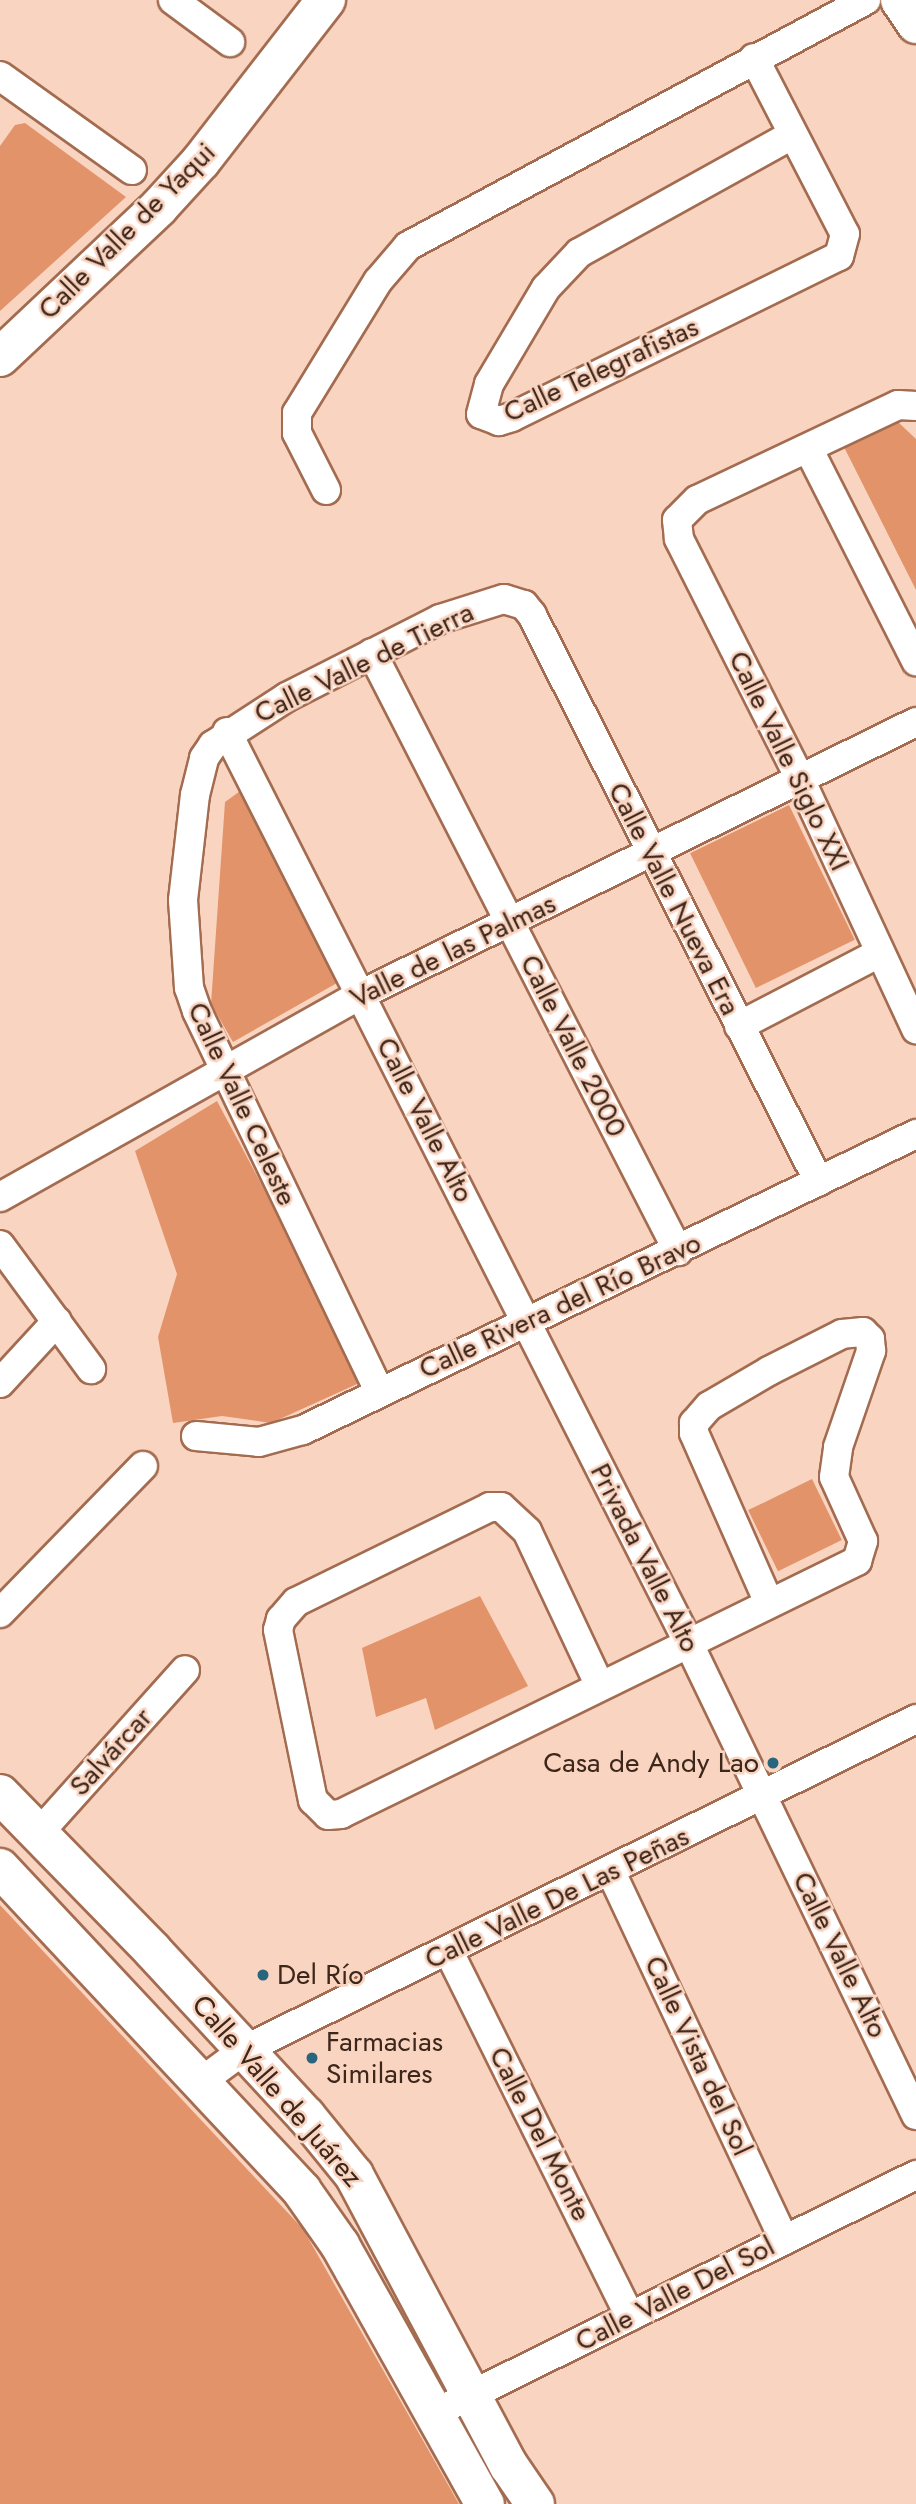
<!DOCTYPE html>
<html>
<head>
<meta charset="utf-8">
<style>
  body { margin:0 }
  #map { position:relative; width:916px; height:2504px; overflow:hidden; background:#f9d4c1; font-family:Jost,sans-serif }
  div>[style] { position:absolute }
  .green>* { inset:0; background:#e39369; transform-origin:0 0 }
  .roads { filter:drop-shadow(2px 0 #a36c50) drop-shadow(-2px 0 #a36c50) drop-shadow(0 2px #a36c50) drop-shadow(0 -2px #a36c50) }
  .street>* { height:28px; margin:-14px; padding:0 14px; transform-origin:14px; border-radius:14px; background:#fff }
  .secondary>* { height:38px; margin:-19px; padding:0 19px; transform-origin:19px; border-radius:19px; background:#fff }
  .dots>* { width:19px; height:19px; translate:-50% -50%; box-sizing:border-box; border:4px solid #f9d4c1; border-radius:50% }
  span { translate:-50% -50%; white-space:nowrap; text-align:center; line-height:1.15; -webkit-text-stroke:5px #f9d4c1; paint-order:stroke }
  .street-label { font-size:28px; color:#3d261a }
  .poi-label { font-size:28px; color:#3d261a }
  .right { translate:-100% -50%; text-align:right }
  .left { translate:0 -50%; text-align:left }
</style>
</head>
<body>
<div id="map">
  <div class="green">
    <i style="clip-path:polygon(25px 123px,126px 197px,0 311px,0 146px,15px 125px)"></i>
    <i style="clip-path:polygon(898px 422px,916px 439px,916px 590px,844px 447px)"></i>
    <i style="clip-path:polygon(243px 789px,344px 979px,233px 1042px,211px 1004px,225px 802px)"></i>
    <i style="left:789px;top:805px;width:150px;height:110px;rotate:64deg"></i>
    <i style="clip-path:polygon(217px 1101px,366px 1380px,271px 1423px,222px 1416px,173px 1423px,158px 1337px,177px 1274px,135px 1151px)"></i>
    <i style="left:812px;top:1479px;width:68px;height:71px;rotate:64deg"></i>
    <i style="clip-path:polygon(480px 1596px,528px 1686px,435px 1730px,426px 1698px,376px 1717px,362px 1648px)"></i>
    <i style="clip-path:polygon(0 1905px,303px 2229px,459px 2504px,0 2504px)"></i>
  </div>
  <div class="roads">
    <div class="street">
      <i style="left:173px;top:0;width:71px;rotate:36.4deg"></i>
      <i style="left:754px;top:58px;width:198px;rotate:62.7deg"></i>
      <i style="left:845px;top:234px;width:23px;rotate:105deg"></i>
      <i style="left:839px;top:256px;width:364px;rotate:153.8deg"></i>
      <i style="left:512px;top:417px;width:14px;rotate:163deg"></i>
      <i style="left:499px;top:421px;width:19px;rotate:-159deg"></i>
      <i style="left:481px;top:414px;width:31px;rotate:-75deg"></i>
      <i style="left:489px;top:384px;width:112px;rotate:-59.3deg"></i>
      <i style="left:546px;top:288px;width:48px;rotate:-46.7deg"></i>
      <i style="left:579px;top:253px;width:244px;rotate:-29deg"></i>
      <i style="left:0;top:76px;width:162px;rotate:35.5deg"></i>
      <i style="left:916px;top:406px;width:18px;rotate:-177deg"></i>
      <i style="left:898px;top:405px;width:222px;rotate:154.7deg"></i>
      <i style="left:697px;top:500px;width:28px;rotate:135deg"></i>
      <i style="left:677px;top:520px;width:19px;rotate:84deg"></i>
      <i style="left:679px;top:539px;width:269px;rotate:63.2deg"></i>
      <i style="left:800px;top:779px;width:276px;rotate:65.1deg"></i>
      <i style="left:809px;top:450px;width:237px;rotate:63.1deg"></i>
      <i style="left:326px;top:490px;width:64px;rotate:-117deg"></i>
      <i style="left:297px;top:433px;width:20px;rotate:-90deg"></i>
      <i style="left:297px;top:413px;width:155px;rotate:-58.5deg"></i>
      <i style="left:378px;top:281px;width:46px;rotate:-49.4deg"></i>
      <i style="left:408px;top:246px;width:520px;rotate:-28.24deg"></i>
      <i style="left:372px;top:653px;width:672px;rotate:62.9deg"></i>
      <i style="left:227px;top:732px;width:1022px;rotate:63.13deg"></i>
      <i style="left:689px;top:1644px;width:523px;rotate:64.27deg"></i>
      <i style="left:739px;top:1026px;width:158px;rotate:-27.5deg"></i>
      <i style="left:0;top:1197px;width:415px;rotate:-29.3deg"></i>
      <i style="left:362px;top:994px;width:617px;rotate:-26.15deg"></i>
      <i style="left:0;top:1245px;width:154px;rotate:53.7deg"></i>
      <i style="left:0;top:1383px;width:84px;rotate:-47.4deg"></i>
      <i style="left:379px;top:1391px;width:421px;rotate:-115.6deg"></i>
      <i style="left:197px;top:1011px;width:24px;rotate:-109deg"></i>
      <i style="left:189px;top:988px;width:88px;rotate:-93.9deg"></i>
      <i style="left:183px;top:900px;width:106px;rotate:-83.5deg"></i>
      <i style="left:195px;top:795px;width:38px;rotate:-76deg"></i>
      <i style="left:204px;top:758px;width:16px;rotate:-55deg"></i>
      <i style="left:213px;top:745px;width:88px;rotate:-33deg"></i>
      <i style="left:287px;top:697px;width:172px;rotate:-27deg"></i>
      <i style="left:440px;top:619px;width:67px;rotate:-17.4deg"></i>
      <i style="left:504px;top:599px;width:21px;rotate:17deg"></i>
      <i style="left:524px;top:605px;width:13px;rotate:51deg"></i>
      <i style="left:532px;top:615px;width:635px;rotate:63.15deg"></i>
      <i style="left:196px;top:1436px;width:63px;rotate:5.4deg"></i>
      <i style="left:259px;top:1442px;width:46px;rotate:-15.3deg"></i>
      <i style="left:303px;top:1430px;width:681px;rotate:-25.77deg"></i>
      <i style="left:0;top:1613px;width:205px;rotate:-45.8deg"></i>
      <i style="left:599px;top:1684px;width:169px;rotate:-115.2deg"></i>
      <i style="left:527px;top:1531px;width:35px;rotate:-137deg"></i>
      <i style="left:501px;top:1507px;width:11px;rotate:180deg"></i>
      <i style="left:490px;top:1507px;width:216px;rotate:153.9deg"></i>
      <i style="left:296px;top:1602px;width:23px;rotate:131deg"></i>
      <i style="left:281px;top:1619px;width:11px;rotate:105deg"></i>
      <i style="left:278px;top:1630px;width:174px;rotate:78.4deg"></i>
      <i style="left:313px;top:1800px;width:21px;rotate:45deg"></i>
      <i style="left:328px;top:1815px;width:13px;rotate:-4deg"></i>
      <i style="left:341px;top:1814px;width:575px;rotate:-26.12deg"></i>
      <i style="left:857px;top:1561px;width:21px;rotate:-73deg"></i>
      <i style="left:863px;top:1541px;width:70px;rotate:-114.4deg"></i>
      <i style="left:834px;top:1477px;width:30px;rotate:-82deg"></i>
      <i style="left:838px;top:1447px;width:102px;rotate:-71deg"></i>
      <i style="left:871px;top:1351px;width:12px;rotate:-95deg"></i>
      <i style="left:870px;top:1339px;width:10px;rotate:-135deg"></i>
      <i style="left:863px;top:1332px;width:21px;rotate:175deg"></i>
      <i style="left:842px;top:1334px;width:82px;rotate:153.1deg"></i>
      <i style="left:769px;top:1371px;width:69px;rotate:149.7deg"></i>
      <i style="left:709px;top:1406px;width:23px;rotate:131deg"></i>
      <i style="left:694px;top:1423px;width:10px;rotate:90deg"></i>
      <i style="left:694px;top:1433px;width:186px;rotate:66.2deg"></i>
      <i style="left:38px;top:1834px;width:220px;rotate:-48.1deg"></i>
      <i style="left:611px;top:1872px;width:407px;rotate:64.8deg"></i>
      <i style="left:449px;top:1952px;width:407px;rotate:63.6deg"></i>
      <i style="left:202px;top:2081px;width:52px;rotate:-36.4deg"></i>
      <i style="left:244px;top:2050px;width:749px;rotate:-26.22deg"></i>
      <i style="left:433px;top:2414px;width:539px;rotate:-26.33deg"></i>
    </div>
    <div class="secondary">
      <i style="left:900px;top:0;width:29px;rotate:56deg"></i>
      <i style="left:0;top:357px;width:219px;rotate:-43.3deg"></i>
      <i style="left:159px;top:207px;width:62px;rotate:-47.6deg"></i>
      <i style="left:201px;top:161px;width:204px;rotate:-52.2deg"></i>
      <i style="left:0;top:1794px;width:219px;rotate:45.7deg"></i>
      <i style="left:153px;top:1951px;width:225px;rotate:47.2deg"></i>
      <i style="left:306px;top:2116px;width:76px;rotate:50.9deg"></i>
      <i style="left:354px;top:2175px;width:330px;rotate:62deg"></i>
      <i style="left:509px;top:2466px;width:46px;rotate:55.6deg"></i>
      <i style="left:0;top:1868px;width:442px;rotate:46.9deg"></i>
      <i style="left:302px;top:2191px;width:66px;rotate:54.9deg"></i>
      <i style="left:340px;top:2245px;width:297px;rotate:60.8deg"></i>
    </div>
  </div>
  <div class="dots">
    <i style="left:773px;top:1763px;background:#29657d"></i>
    <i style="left:263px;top:1975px;background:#29657d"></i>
    <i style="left:312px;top:2058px;background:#29657d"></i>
  </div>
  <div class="street-label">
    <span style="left:127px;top:231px;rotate:-45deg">Calle Valle de Yaqui</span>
    <span style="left:601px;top:370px;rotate:-25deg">Calle Telegrafistas</span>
    <span style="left:364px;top:663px;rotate:-26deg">Calle Valle de Tierra</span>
    <span style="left:789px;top:761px;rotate:64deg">Calle Valle Siglo XXI</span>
    <span style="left:674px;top:899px;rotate:63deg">Calle Valle Nueva Era</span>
    <span style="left:453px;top:951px;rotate:-26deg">Valle de las Palmas</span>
    <span style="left:573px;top:1046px;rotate:63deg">Calle Valle 2000</span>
    <span style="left:242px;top:1104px;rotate:65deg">Calle Valle Celeste</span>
    <span style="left:425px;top:1120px;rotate:63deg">Calle Valle Alto</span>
    <span style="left:560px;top:1306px;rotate:-25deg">Calle Rivera del Río Bravo</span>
    <span style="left:645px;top:1558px;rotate:63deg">Privada Valle Alto</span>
    <span style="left:111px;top:1752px;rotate:-48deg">Salvárcar</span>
    <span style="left:557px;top:1898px;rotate:-26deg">Calle Valle De Las Peñas</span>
    <span style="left:840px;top:1955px;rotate:64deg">Calle Valle Alto</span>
    <span style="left:698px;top:2056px;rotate:65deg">Calle Vista del Sol</span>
    <span style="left:277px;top:2091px;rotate:49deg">Calle Valle de Juárez</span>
    <span style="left:540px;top:2134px;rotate:63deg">Calle Del Monte</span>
    <span style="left:675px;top:2294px;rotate:-27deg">Calle Valle Del Sol</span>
  </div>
  <div class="poi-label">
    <span class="right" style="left:759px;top:1763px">Casa de Andy Lao</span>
    <span class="left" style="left:277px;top:1975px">Del Río</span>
    <span class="left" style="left:326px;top:2058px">Farmacias<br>Similares</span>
  </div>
</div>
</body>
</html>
